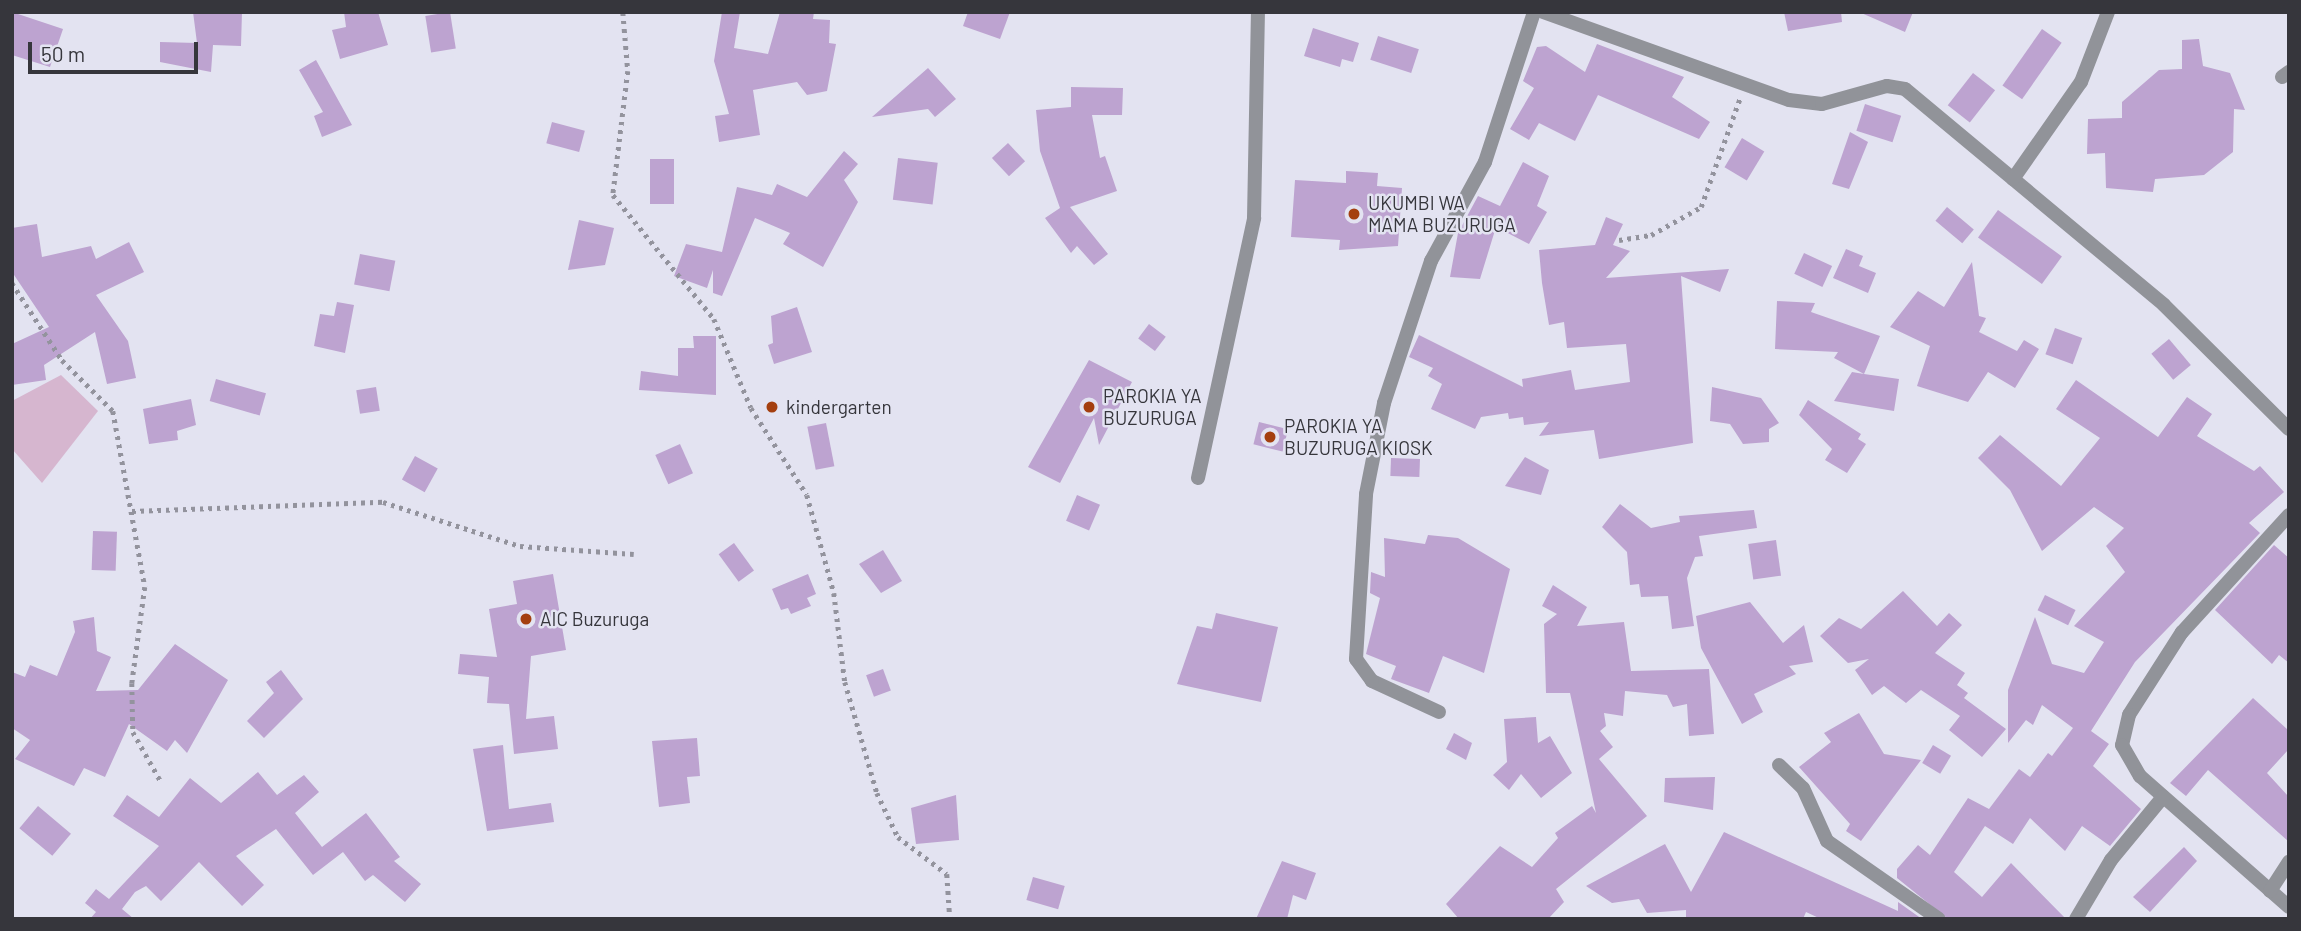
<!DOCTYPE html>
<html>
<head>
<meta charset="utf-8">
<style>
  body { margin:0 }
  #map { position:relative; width:2301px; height:931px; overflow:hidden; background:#e3e3f1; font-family:Barlow,sans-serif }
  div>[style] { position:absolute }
  .green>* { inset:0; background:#d6b6cf }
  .building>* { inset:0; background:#bda3d0; transform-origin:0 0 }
  .path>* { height:4.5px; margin-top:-2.25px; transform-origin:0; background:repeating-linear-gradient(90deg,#93939d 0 3.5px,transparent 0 8.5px) }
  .street>* { height:14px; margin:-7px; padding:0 7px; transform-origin:7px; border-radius:7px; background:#919399 }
  .dots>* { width:19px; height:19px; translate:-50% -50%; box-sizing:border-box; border:4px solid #e3e3f1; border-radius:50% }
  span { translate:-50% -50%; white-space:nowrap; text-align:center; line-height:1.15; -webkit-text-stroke:5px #e3e3f1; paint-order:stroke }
  .poi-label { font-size:19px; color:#36363c }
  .left { translate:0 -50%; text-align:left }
  .frame { position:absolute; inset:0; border:14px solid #36363c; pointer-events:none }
  .scale { position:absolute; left:28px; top:42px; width:170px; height:32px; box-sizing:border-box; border:4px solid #36363c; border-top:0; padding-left:9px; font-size:21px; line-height:24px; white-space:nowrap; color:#36363c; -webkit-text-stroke:5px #e3e3f1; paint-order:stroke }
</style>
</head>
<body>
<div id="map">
  <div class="green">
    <i style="clip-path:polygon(61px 375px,98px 411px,42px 483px,12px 449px,12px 401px)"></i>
  </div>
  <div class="building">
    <i style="clip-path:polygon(12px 12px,63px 29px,50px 67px,12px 55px)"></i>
    <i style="clip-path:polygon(193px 12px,242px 12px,241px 46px,213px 45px,211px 72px,160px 62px,160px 42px,197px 43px)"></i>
    <i style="clip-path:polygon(344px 12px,378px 12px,388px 45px,340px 59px,332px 30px,346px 27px)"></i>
    <i style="left:450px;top:12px;width:37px;height:25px;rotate:81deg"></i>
    <i style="clip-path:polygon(722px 12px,740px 12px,734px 48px,768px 54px,780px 12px,814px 12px,813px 19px,830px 20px,829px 43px,836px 44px,827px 91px,807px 95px,797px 82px,753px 90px,760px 135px,719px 142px,715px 116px,729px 114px,714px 61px)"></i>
    <i style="clip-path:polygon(968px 12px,1010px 12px,1000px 39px,963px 26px)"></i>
    <i style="clip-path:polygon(1784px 12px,1841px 12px,1842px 22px,1788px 31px)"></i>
    <i style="clip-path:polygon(1859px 12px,1913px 12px,1905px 32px)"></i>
    <i style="clip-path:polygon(1313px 28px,1359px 43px,1353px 62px,1342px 59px,1340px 67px,1304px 56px)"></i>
    <i style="left:2042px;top:29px;width:24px;height:69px;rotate:35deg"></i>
    <i style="left:1378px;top:36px;width:43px;height:25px;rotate:18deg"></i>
    <i style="clip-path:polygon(2199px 39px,2203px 66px,2230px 73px,2245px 110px,2234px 109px,2233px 152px,2204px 175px,2155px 179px,2153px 192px,2106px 188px,2105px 153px,2087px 154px,2088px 119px,2122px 118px,2122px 102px,2159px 70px,2182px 69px,2182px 40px)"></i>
    <i style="clip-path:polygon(1597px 44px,1684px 77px,1672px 97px,1710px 122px,1699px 139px,1598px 95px,1575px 141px,1539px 123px,1529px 140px,1510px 129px,1534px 88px,1523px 81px,1537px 47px,1546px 46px,1585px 72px)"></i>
    <i style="clip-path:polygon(316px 60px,352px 125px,322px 137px,314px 116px,323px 112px,299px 70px)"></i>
    <i style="clip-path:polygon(928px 68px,956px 99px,935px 117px,928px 109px,872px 117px)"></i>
    <i style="left:1973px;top:73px;width:28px;height:41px;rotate:38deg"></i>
    <i style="clip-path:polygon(1071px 87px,1123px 88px,1122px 115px,1092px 115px,1100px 158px,1105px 156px,1117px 191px,1070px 207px,1108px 254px,1094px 265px,1077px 246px,1071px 253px,1045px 218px,1060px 208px,1040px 151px,1036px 110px,1071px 107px)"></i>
    <i style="left:1865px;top:104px;width:38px;height:28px;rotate:18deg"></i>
    <i style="left:552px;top:122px;width:34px;height:22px;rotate:15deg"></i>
    <i style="clip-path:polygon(1850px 132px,1868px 142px,1849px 189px,1832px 184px)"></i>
    <i style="left:1742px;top:138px;width:26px;height:34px;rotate:31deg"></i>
    <i style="left:1008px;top:143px;width:25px;height:22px;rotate:47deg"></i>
    <i style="clip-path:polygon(844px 151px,858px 164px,844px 180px,858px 202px,823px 267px,783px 244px,790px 233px,755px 218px,722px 296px,713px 293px,713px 270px,707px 288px,674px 276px,686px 244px,722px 252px,737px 187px,772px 195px,777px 184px,807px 197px)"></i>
    <i style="left:898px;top:158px;width:40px;height:42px;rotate:7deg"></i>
    <i style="left:650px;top:159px;width:24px;height:45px"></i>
    <i style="clip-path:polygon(1523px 162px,1549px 176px,1537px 206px,1547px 212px,1529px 244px,1496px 227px,1480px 279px,1450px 277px,1458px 233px,1478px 196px,1500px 206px)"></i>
    <i style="clip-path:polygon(1346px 171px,1378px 173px,1377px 186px,1402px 188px,1398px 246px,1339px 250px,1340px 240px,1291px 237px,1295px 180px,1346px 183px)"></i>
    <i style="left:1947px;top:207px;width:35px;height:18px;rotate:40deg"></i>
    <i style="left:1998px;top:210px;width:79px;height:34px;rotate:36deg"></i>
    <i style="clip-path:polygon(1606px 217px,1623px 224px,1613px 245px,1630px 251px,1606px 278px,1729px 269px,1720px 292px,1681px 276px,1693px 443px,1599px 459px,1594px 430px,1539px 436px,1549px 422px,1524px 425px,1523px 417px,1509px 419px,1508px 413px,1481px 417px,1475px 429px,1431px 409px,1442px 384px,1428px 376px,1433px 368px,1409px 357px,1419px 335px,1523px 387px,1522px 379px,1571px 370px,1575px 390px,1630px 382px,1626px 344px,1567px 348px,1564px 322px,1549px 325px,1542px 283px,1539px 250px,1595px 245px)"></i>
    <i style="clip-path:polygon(579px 220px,614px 228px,605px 265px,568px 270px)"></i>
    <i style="clip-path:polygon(37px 224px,42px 257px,91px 246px,96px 259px,129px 242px,144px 272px,96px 295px,128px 341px,136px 378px,107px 384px,95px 332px,44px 365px,46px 380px,12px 385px,12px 344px,49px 327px,12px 272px,12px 228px)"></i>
    <i style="clip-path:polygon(1846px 249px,1863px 256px,1859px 266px,1876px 273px,1868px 293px,1833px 278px)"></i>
    <i style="left:1804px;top:253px;width:31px;height:23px;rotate:25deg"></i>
    <i style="left:360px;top:254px;width:36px;height:31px;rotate:11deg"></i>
    <i style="clip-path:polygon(1972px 262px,1979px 316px,1986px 318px,1979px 332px,2017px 351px,2024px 340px,2039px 349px,2015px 388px,1988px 372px,1968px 402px,1917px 386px,1930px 346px,1890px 327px,1918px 291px,1944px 307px)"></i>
    <i style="clip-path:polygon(1777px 301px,1815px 303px,1811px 312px,1880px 336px,1864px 374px,1899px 379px,1894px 411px,1834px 401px,1852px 372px,1864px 374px,1834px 358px,1838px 352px,1775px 349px)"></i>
    <i style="clip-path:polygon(337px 302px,354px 305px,345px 353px,314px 346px,320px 314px,334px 316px)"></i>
    <i style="clip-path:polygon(797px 307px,812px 352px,774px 364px,768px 345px,773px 343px,771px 316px)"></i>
    <i style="left:1149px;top:324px;width:21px;height:18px;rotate:37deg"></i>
    <i style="left:2055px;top:328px;width:29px;height:28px;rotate:20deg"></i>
    <i style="clip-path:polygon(693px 336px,716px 336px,716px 395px,639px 390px,641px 371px,678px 376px,678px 348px,694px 348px)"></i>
    <i style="left:2169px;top:339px;width:34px;height:23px;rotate:50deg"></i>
    <i style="clip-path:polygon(1089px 360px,1132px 382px,1099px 445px,1094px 418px,1060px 483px,1028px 467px)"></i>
    <i style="left:216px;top:379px;width:52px;height:23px;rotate:16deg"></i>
    <i style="clip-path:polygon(2076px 380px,2158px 437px,2187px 397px,2212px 414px,2197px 436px,2254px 471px,2260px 466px,2284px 492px,2249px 523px,2260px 533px,2135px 662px,2091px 731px,2109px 744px,2093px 766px,2141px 809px,2110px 846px,2082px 826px,2065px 851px,2030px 818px,2013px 844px,1985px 826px,1954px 872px,1982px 897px,2011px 863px,2066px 919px,1948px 919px,1897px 878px,1897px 869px,1918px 845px,1930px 855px,1968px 798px,1989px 809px,2019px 769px,2030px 777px,2048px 753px,2052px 756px,2073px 728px,2042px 705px,2033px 725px,2026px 720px,2008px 743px,2008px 690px,2035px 617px,2052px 664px,2084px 673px,2104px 642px,2074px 626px,2125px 572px,2106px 546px,2124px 528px,2094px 507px,2042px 551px,2010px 490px,1978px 458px,2000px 435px,2061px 486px,2100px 438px,2056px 409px)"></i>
    <i style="left:376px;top:387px;width:24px;height:20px;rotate:81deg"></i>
    <i style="clip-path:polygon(1712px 387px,1761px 398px,1779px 423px,1769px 429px,1769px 442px,1743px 444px,1730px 424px,1710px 421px)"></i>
    <i style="clip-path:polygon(191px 399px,196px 425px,177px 431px,178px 440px,149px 444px,143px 409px)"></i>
    <i style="clip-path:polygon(1808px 400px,1861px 434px,1858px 439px,1866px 444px,1847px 473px,1825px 460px,1832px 449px,1799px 415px)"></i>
    <i style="left:1259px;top:422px;width:30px;height:23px;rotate:14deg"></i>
    <i style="left:826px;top:423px;width:44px;height:19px;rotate:79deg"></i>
    <i style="left:680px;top:444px;width:32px;height:27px;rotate:66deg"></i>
    <i style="left:415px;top:456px;width:26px;height:27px;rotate:29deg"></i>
    <i style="clip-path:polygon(1525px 457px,1549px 470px,1541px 495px,1505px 486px)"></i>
    <i style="left:1391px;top:458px;width:29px;height:18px;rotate:2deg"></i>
    <i style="left:1077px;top:495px;width:25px;height:28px;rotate:23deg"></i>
    <i style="clip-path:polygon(1620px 504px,1651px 528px,1680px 522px,1679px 516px,1754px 510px,1757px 528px,1699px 536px,1703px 556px,1695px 557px,1687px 578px,1694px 626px,1672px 629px,1668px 596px,1641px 597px,1639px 584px,1630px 585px,1627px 552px,1602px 527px)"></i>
    <i style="left:93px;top:531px;width:24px;height:39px;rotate:2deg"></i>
    <i style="clip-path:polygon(1428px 535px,1458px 538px,1510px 569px,1484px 673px,1443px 656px,1429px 693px,1391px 679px,1396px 666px,1366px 654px,1380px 598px,1370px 593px,1371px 572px,1385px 577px,1384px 538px,1425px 544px)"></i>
    <i style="left:1776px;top:540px;width:36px;height:28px;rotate:82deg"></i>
    <i style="left:734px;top:543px;width:34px;height:19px;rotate:54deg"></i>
    <i style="clip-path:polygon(2274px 545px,2289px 558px,2289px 663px,2279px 655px,2272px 664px,2215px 610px)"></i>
    <i style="clip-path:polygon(883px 550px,902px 581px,881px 593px,859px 564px)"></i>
    <i style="clip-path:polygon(553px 574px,566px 650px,531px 656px,526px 719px,554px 716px,558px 749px,514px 754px,509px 704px,487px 703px,489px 677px,458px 674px,460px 654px,497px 657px,489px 609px,517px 604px,513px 581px)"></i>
    <i style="clip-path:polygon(808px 574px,816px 594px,807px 598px,811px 606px,791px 614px,788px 608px,781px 610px,772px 589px)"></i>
    <i style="clip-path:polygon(1553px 585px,1587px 607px,1577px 626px,1624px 622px,1631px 671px,1709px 669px,1714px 734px,1689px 736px,1687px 704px,1673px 707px,1667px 695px,1625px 691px,1623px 716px,1604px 713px,1606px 726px,1600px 731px,1613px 747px,1599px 759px,1647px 816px,1556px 889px,1564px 902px,1548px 919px,1459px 919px,1446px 904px,1500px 846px,1532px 867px,1558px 838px,1555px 833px,1592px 806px,1596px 813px,1570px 693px,1546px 693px,1544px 624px,1557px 614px,1542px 606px)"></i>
    <i style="clip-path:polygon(1903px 591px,1937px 626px,1949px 613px,1962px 625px,1935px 653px,1965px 673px,1957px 685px,1968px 693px,1964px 698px,2006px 729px,1982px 757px,1949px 730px,1960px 716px,1921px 690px,1906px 703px,1884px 686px,1872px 695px,1855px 670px,1869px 659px,1848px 663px,1820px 636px,1839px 618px,1861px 629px)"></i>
    <i style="left:2045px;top:595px;width:34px;height:17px;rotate:26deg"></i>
    <i style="clip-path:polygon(1750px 602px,1783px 643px,1804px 625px,1813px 662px,1789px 666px,1796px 674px,1754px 694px,1763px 712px,1742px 724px,1701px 648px,1696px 616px)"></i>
    <i style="clip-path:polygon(1216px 613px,1278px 627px,1261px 702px,1177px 684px,1197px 626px,1212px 629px)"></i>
    <i style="clip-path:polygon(94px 617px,97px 651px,111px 657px,96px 691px,138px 690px,175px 644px,228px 680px,187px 753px,175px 740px,167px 751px,129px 724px,105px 777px,84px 768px,74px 786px,15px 759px,30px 740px,12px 728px,12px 672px,25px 677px,30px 665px,57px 676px,75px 632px,73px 621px)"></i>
    <i style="left:883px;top:669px;width:23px;height:18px;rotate:70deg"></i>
    <i style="clip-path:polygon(281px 670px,303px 699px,264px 738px,247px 721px,274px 693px,266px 682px)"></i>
    <i style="clip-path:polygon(2253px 698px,2289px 731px,2289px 749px,2267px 773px,2289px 797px,2289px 842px,2208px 770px,2186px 796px,2170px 783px)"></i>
    <i style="clip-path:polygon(1859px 713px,1884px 754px,1921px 760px,1861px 841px,1846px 831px,1850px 824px,1799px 767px,1831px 742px,1824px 733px)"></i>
    <i style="clip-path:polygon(1536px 717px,1538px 743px,1550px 736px,1572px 773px,1541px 798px,1521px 774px,1509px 790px,1493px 775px,1507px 762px,1504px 719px)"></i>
    <i style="clip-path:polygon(1454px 733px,1472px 743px,1466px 760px,1446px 749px)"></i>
    <i style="clip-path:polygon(697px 738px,700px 776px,687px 777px,690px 803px,659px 807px,652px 741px)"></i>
    <i style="clip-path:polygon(503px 745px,509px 809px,551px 803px,554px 822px,487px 831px,473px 749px)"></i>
    <i style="left:1933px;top:745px;width:21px;height:21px;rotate:31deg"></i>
    <i style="clip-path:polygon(258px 772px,277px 795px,304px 775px,319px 792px,295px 813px,322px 847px,366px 813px,400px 857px,394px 861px,421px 884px,405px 902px,373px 875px,365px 881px,343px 852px,313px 875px,276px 829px,236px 856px,264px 885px,242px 906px,199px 862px,161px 901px,146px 886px,135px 892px,122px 909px,134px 919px,90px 919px,96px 912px,85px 903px,96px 889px,109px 899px,159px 846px,113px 816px,127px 795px,159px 817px,190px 778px,221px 803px)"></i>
    <i style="clip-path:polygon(1715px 777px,1713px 810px,1664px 802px,1665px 778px)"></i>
    <i style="clip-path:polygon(956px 795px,959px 840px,916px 844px,911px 808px)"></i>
    <i style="left:38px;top:806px;width:43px;height:29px;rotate:40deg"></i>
    <i style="clip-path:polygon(1724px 832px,1898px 911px,1898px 902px,1922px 919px,1821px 919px,1806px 912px,1803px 919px,1686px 919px,1686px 910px,1647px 913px,1639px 899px,1612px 903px,1586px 886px,1665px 844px,1691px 892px)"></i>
    <i style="clip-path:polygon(2184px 847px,2197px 861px,2150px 912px,2133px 897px)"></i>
    <i style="clip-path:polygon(1282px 861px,1316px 873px,1306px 900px,1293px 895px,1287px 919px,1256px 919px)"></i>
    <i style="left:1033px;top:877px;width:33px;height:24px;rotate:16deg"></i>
  </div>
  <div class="path">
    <i style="left:623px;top:12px;width:59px;rotate:85.2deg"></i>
    <i style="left:628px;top:71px;width:125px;rotate:96.9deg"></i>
    <i style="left:613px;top:195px;width:160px;rotate:50.8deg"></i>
    <i style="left:714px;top:319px;width:96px;rotate:67.4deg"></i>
    <i style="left:751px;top:408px;width:103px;rotate:57.2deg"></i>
    <i style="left:807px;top:495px;width:102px;rotate:74.6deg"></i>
    <i style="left:834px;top:593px;width:90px;rotate:83deg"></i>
    <i style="left:845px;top:682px;width:116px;rotate:73.9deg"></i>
    <i style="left:877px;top:793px;width:49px;rotate:64.5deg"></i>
    <i style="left:898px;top:837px;width:61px;rotate:37.1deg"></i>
    <i style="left:947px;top:874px;width:45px;rotate:86.2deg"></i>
    <i style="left:1619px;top:240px;width:32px;rotate:-9deg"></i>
    <i style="left:1651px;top:235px;width:57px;rotate:-29.2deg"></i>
    <i style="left:1701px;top:207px;width:116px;rotate:-70.3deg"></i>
    <i style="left:12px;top:283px;width:92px;rotate:57deg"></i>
    <i style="left:62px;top:360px;width:72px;rotate:45deg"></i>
    <i style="left:113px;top:411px;width:179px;rotate:79.7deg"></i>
    <i style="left:145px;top:587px;width:97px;rotate:97.7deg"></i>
    <i style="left:132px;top:683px;width:49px;rotate:88.8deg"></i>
    <i style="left:133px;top:732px;width:55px;rotate:60.6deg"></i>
    <i style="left:132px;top:511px;width:251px;rotate:-2.1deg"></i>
    <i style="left:383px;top:502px;width:144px;rotate:17.8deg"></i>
    <i style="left:520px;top:546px;width:114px;rotate:4deg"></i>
  </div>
  <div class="street">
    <i style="left:1543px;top:12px;width:261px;rotate:19.7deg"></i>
    <i style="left:1789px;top:100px;width:33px;rotate:7deg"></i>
    <i style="left:1822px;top:104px;width:67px;rotate:-15.5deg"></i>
    <i style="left:1887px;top:86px;width:18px;rotate:9deg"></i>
    <i style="left:1905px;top:89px;width:337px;rotate:39.8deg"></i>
    <i style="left:2164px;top:305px;width:176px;rotate:44.8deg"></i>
    <i style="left:2282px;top:77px;width:9px;rotate:-36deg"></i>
    <i style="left:2013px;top:179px;width:118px;rotate:-55deg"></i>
    <i style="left:2081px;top:82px;width:75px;rotate:-68.9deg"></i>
    <i style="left:1198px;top:478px;width:266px;rotate:-77.8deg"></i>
    <i style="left:1254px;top:218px;width:206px;rotate:-88.9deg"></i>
    <i style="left:2289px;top:515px;width:159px;rotate:132.4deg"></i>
    <i style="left:2182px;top:632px;width:98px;rotate:122.6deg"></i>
    <i style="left:2129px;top:715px;width:31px;rotate:103deg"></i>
    <i style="left:2122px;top:745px;width:36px;rotate:60deg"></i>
    <i style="left:2140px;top:776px;width:198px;rotate:41.3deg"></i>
    <i style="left:1439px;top:712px;width:74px;rotate:-155.2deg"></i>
    <i style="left:1372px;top:681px;width:27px;rotate:-126deg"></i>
    <i style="left:1356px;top:659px;width:165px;rotate:-86.5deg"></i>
    <i style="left:1366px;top:494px;width:93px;rotate:-78.8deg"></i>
    <i style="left:1384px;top:403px;width:150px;rotate:-71.7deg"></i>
    <i style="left:1431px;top:261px;width:113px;rotate:-61.4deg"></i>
    <i style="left:1485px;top:162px;width:158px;rotate:-71.9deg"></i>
    <i style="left:1779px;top:765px;width:33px;rotate:44deg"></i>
    <i style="left:1803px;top:788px;width:58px;rotate:65.6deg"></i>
    <i style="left:1827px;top:841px;width:136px;rotate:34.9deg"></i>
    <i style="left:2270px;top:891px;width:35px;rotate:-57deg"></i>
    <i style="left:2076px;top:919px;width:69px;rotate:-59.3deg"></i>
    <i style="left:2111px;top:860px;width:82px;rotate:-50.5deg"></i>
  </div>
  <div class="dots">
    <i style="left:1354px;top:214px;background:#a43f0f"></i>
    <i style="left:772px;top:407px;background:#a43f0f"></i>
    <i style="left:1089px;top:407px;background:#a43f0f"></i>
    <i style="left:1270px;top:437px;background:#a43f0f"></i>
    <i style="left:526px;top:619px;background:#a43f0f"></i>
  </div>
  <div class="poi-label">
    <span class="left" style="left:1368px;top:214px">UKUMBI WA<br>MAMA BUZURUGA</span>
    <span class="left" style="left:1103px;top:407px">PAROKIA YA<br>BUZURUGA</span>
    <span class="left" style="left:786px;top:407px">kindergarten</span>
    <span class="left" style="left:1284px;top:437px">PAROKIA YA<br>BUZURUGA KIOSK</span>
    <span class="left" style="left:540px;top:619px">AIC Buzuruga</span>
  </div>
  <div class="frame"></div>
  <div class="scale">50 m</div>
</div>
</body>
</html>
